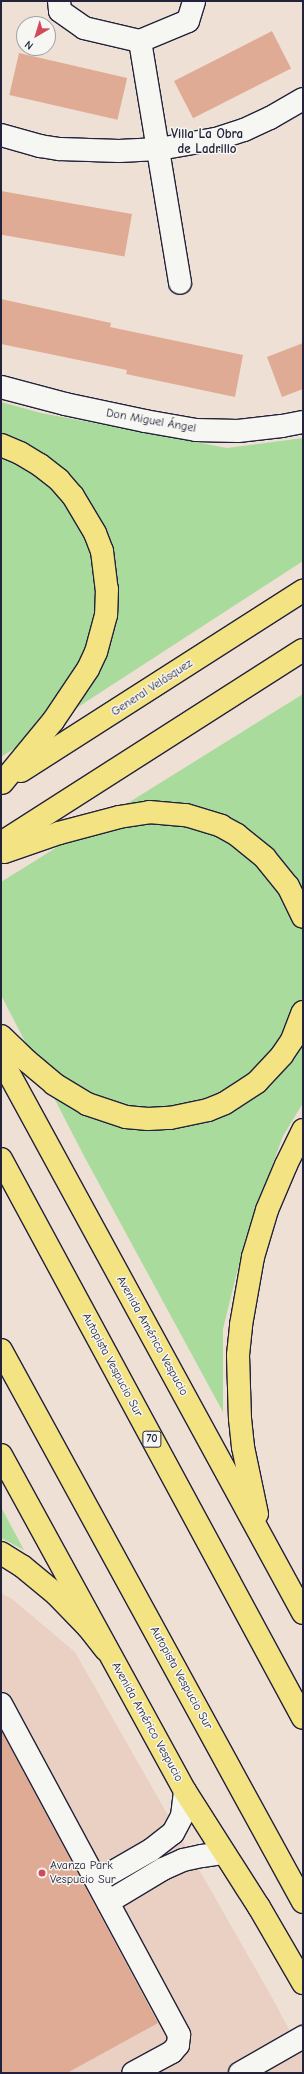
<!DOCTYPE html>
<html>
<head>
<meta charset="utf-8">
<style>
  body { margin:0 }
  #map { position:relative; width:304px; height:2074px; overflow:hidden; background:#efe0d6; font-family:"Comic Neue",sans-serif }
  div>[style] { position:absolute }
  .built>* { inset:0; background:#ead0c2 }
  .green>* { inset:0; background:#a9db9c }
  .building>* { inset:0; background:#e0ab94; transform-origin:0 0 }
  .roads { filter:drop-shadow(1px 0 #22223b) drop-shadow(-1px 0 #22223b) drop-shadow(0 1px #22223b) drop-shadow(0 -1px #22223b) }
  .minor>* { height:22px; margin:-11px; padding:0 11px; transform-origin:11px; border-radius:11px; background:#f6f6f2 }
  .major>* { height:22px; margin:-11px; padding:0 11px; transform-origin:11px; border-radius:11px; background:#f4e382 }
  .highway>* { height:22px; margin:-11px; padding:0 11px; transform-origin:11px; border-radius:11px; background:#f4e382 }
  .dots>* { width:11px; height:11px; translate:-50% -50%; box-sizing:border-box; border:2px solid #f6f6f2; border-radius:50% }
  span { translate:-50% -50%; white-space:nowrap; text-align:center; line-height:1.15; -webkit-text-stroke:3px #f6f6f2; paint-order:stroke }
  .shield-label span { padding:1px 3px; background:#f6f6f2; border:1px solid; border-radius:3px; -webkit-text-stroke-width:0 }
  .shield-label { font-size:11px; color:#22223b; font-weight:700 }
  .street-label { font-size:12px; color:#22223b }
  .poi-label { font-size:12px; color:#22223b }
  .left { translate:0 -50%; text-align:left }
  .neighbourhood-label { font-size:13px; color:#22223b; font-weight:700 }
  .frame { position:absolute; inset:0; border:2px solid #22223b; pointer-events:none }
  .north { position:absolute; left:16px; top:16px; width:40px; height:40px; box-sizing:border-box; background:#f6f6f2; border:1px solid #a1a1a9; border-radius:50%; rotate:218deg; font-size:11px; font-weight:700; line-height:16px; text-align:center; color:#22223b }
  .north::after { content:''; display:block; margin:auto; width:14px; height:18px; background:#d1495b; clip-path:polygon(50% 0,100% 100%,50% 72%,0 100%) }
</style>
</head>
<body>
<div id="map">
  <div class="built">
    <i style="clip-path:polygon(1px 1593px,12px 1599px,75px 1652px,274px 2001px,303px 2056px,303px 2073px,1px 2073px)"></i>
  </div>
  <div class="green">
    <i style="clip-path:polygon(1px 402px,41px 413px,227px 448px,303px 438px,303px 561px,1px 757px)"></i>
    <i style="clip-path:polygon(303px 694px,303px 1103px,283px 1136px,245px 1240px,223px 1329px,223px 1412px,84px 1156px,1px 995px,1px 882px)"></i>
    <i style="clip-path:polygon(1px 1507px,24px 1550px,1px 1538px)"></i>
  </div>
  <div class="building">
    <i style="left:272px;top:31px;width:42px;height:110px;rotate:63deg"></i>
    <i style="left:19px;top:53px;width:111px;height:43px;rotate:13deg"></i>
    <i style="left:1px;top:191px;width:133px;height:43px;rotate:10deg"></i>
    <i style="clip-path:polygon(1px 299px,111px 323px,110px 327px,243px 355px,235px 397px,126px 374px,127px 370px,1px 344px)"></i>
    <i style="clip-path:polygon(303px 343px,303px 389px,282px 397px,267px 357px)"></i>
    <i style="clip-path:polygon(1px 1730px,158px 2023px,67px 2073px,1px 2073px)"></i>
  </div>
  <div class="roads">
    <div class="minor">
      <i style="left:59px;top:1px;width:10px;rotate:84deg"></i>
      <i style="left:60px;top:11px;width:29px;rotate:35deg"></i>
      <i style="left:84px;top:28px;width:57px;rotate:13.1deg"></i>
      <i style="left:140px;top:41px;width:52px;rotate:-22.6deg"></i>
      <i style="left:188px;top:21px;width:21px;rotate:-73deg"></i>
      <i style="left:140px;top:41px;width:245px;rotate:80.6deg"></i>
      <i style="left:1px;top:135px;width:41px;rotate:15.8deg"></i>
      <i style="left:40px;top:146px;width:20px;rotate:9deg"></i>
      <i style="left:60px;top:149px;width:59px;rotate:1.9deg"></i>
      <i style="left:119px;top:151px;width:40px;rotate:-2.9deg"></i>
      <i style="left:159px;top:149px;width:58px;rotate:-10deg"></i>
      <i style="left:216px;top:139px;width:29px;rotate:-18deg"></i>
      <i style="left:244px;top:130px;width:29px;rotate:-25deg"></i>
      <i style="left:270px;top:118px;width:38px;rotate:-30deg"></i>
      <i style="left:1px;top:387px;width:66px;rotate:14.9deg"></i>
      <i style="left:65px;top:404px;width:82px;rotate:12deg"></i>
      <i style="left:145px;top:421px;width:52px;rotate:10deg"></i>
      <i style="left:196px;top:430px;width:42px;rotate:1.4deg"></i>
      <i style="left:238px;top:431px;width:44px;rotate:-6.5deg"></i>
      <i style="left:282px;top:426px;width:21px;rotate:-11deg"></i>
      <i style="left:1px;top:1704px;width:376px;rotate:61.7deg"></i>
      <i style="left:179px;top:2035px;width:10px;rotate:96deg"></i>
      <i style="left:178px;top:2045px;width:9px;rotate:131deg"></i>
      <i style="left:172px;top:2052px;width:44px;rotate:151.7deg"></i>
      <i style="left:97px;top:1881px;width:62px;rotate:-29.9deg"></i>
      <i style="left:151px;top:1850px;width:28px;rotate:-38deg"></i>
      <i style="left:173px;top:1833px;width:19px;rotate:-62deg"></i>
      <i style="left:182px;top:1816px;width:25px;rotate:-83deg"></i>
      <i style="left:108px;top:1902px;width:64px;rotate:-31deg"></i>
      <i style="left:163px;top:1869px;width:22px;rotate:-24deg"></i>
      <i style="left:183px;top:1860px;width:19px;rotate:-12deg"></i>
      <i style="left:202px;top:1856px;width:22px;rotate:-8deg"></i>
      <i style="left:240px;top:2073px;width:73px;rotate:-29.7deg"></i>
    </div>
    <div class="major">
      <i style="left:1px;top:1059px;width:631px;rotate:61.4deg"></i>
      <i style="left:1px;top:1455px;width:383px;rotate:61.3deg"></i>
      <i style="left:185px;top:1791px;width:138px;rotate:57.5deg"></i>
      <i style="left:259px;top:1907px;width:88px;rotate:59.9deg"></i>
      <i style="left:257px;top:1514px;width:68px;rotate:-101.8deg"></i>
      <i style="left:243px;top:1447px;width:28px;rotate:-96deg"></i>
      <i style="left:240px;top:1419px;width:64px;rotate:-91.8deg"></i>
      <i style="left:238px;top:1355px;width:30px;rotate:-84deg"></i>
      <i style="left:241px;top:1325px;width:69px;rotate:-80deg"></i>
      <i style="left:253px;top:1257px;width:49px;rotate:-73.4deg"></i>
      <i style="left:267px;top:1210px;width:49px;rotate:-67.1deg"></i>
      <i style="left:286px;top:1165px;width:39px;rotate:-64deg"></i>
    </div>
    <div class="highway">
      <i style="left:1px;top:445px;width:21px;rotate:23deg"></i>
      <i style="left:20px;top:453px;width:23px;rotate:31deg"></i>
      <i style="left:40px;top:465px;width:24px;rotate:38deg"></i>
      <i style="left:59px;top:480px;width:21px;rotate:49deg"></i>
      <i style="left:73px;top:496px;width:43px;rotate:59.3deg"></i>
      <i style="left:95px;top:533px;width:19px;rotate:69deg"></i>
      <i style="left:102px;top:551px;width:38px;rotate:83deg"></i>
      <i style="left:107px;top:589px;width:26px;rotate:92deg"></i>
      <i style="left:106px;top:615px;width:38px;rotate:105deg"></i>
      <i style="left:96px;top:652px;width:19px;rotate:115deg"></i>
      <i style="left:88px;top:669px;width:63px;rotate:123.9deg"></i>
      <i style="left:53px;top:721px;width:80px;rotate:129.4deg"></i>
      <i style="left:21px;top:771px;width:335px;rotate:-32.6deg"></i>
      <i style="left:1px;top:843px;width:358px;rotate:-32.6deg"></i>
      <i style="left:4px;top:852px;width:58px;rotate:-19.1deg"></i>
      <i style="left:59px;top:833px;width:62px;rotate:-14.9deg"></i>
      <i style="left:119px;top:817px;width:30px;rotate:-9deg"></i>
      <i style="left:149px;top:812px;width:37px;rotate:5deg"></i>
      <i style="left:186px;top:815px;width:37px;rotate:17deg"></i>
      <i style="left:221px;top:826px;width:18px;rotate:29deg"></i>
      <i style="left:237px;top:835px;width:36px;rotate:39deg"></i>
      <i style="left:265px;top:858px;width:36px;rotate:51deg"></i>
      <i style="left:288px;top:886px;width:34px;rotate:64deg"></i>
      <i style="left:1px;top:1036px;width:36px;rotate:44deg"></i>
      <i style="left:27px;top:1061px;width:35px;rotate:40deg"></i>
      <i style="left:54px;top:1084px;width:39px;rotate:31deg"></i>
      <i style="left:87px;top:1104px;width:41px;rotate:18.4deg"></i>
      <i style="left:126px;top:1117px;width:22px;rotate:5deg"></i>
      <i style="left:148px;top:1119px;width:22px;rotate:-3deg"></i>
      <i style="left:170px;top:1118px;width:39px;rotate:-12deg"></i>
      <i style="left:208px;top:1110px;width:18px;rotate:-22deg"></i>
      <i style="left:225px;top:1103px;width:38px;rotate:-33deg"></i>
      <i style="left:257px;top:1082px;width:37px;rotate:-47deg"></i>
      <i style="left:282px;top:1055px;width:18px;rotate:-56deg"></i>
      <i style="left:292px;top:1040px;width:30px;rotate:-69deg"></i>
      <i style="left:1px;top:1159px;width:635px;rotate:61.62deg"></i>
      <i style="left:1px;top:1350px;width:629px;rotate:61.32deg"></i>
      <i style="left:1px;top:1553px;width:25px;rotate:32deg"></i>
      <i style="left:22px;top:1566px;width:44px;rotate:39.5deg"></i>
      <i style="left:56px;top:1594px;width:46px;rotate:45.9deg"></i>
      <i style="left:88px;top:1627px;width:29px;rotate:52deg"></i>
    </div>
  </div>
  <div class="dots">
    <i style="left:42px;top:1873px;background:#d1495b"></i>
  </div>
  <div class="shield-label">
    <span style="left:152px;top:1439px">70</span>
  </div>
  <div class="street-label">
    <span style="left:151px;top:421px;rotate:10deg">Don Miguel Ángel</span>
    <span style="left:152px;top:688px;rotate:-33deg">General Velásquez</span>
    <span style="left:152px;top:1336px;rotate:61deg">Avenida Américo Vespucio</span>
    <span style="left:112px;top:1365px;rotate:62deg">Autopista Vespucio Sur</span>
    <span style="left:181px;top:1678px;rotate:61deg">Autopista Vespucio Sur</span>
    <span style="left:147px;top:1722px;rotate:61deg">Avenida Américo Vespucio</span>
  </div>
  <div class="poi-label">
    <span class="left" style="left:50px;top:1873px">Avanza Park<br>Vespucio Sur</span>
  </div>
  <div class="neighbourhood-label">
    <span style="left:207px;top:142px">Villa La Obra<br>de Ladrillo</span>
  </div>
  <div class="frame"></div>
  <div class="north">N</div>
</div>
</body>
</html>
